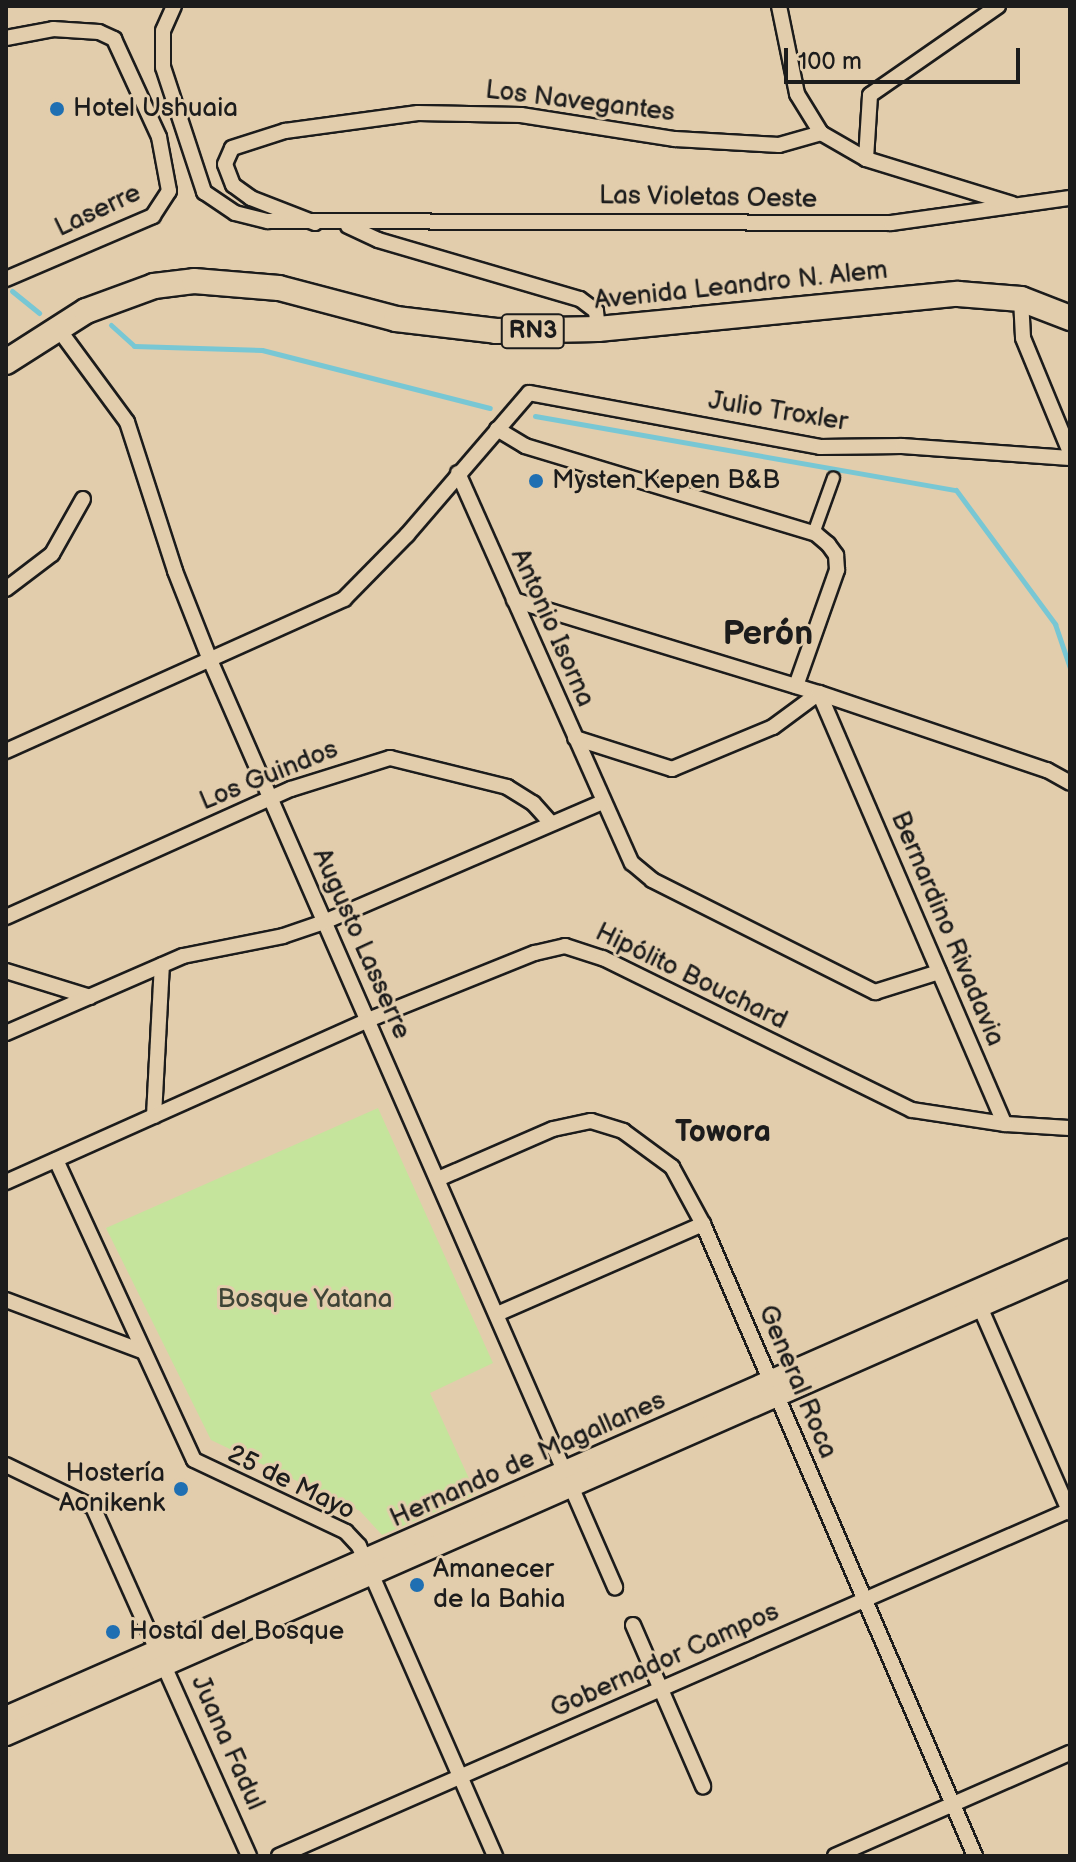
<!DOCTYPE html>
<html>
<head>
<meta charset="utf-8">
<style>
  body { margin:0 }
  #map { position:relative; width:1076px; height:1862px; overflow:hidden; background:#e2cdac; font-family:"Balsamiq Sans",sans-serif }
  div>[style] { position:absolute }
  .green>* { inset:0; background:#c5e49c }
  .stream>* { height:5px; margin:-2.5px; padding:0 2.5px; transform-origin:2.5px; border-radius:2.5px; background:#78c7d4 }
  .roads { filter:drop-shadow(2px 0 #1c1c1c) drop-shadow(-2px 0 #1c1c1c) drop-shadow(0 2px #1c1c1c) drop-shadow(0 -2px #1c1c1c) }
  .pedestrian>* { height:11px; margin:-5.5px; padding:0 5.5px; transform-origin:5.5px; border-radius:5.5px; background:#e2cdac }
  .minor>* { height:14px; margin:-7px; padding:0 7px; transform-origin:7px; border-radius:7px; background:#e2cdac }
  .secondary>* { height:20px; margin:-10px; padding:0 10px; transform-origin:10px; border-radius:10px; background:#e2cdac }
  .trunk>* { height:24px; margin:-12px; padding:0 12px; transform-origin:12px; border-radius:12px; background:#e2cdac }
  .dots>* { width:22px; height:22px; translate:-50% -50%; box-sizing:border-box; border:4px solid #e2cdac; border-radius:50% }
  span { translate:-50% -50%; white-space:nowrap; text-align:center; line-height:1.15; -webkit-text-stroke:6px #e2cdac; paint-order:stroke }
  .shield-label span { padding:2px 6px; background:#e2cdac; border:2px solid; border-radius:6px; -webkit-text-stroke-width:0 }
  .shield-label { font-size:24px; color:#1c1c1c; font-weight:700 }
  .street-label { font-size:26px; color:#1c1c1c }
  .poi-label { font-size:26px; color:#1c1c1c }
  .left { translate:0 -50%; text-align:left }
  .right { translate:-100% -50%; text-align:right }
  .park-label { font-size:26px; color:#3e4436 }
  .quarter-label { font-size:30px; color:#1c1c1c; font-weight:700 }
  .district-label { font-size:34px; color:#1c1c1c; font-weight:700 }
  .frame { position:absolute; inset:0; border:8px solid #1c1c1c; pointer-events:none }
  .scale { position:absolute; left:784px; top:48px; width:236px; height:36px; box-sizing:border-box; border:4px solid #1c1c1c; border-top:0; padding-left:10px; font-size:24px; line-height:28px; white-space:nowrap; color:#1c1c1c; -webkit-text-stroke:6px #e2cdac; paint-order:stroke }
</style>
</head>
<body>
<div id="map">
  <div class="green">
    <i style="clip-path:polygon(378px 1108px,493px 1363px,430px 1393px,476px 1494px,382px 1535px,360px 1511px,211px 1440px,106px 1228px)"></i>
  </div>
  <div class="stream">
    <i style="left:12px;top:291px;width:35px;rotate:39deg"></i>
    <i style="left:111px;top:325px;width:31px;rotate:42deg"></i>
    <i style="left:134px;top:346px;width:128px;rotate:1.8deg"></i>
    <i style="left:262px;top:350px;width:235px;rotate:14.3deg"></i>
    <i style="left:535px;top:416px;width:427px;rotate:10deg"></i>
    <i style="left:956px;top:490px;width:167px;rotate:53.5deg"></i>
    <i style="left:1055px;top:624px;width:46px;rotate:71.2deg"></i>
  </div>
  <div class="roads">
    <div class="pedestrian">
      <i style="left:813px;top:533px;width:59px;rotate:-70.3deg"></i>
    </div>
    <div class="minor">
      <i style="left:174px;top:6px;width:27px;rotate:114deg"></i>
      <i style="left:163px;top:31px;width:36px;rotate:90deg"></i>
      <i style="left:163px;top:67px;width:132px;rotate:71.8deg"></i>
      <i style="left:204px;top:192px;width:37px;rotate:34deg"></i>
      <i style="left:235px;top:213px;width:34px;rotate:14deg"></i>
      <i style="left:268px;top:221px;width:623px;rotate:0.18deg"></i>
      <i style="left:891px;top:223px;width:181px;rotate:-8deg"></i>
      <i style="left:779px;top:6px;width:90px;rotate:78.4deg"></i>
      <i style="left:797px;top:94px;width:46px;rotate:58.4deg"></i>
      <i style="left:821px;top:133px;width:52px;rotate:30deg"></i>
      <i style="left:866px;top:159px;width:153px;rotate:17.1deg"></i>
      <i style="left:6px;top:38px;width:48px;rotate:-10.8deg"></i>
      <i style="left:53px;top:29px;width:46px;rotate:3.7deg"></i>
      <i style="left:99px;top:32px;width:17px;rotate:25deg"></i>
      <i style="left:114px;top:39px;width:108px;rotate:65.3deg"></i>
      <i style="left:159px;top:137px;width:55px;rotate:79.5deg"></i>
      <i style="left:169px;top:191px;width:30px;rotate:123deg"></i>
      <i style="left:153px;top:216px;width:160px;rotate:156.8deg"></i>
      <i style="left:866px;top:159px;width:64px;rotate:-86.4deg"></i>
      <i style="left:870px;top:95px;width:156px;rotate:-34.8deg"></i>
      <i style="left:315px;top:223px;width:69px;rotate:-158.7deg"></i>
      <i style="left:251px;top:198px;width:22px;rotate:-144deg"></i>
      <i style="left:233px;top:185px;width:22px;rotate:-111deg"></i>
      <i style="left:225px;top:164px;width:17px;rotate:-66deg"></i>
      <i style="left:232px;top:148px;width:56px;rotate:-17.8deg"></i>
      <i style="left:285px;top:131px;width:134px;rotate:-7.7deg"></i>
      <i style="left:418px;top:113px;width:103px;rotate:1.1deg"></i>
      <i style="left:521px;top:115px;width:156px;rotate:8.9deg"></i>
      <i style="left:675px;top:139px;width:104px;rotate:3.3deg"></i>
      <i style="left:779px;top:145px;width:44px;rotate:-15.9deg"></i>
      <i style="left:348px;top:226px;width:33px;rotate:25deg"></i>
      <i style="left:378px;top:240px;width:210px;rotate:16.3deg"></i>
      <i style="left:580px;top:299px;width:20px;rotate:37deg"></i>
      <i style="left:596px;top:311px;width:18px;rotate:84deg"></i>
      <i style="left:1021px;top:299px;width:39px;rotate:87deg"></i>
      <i style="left:1023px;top:338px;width:123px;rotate:67.6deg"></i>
      <i style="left:57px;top:327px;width:118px;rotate:53.6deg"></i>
      <i style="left:127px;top:422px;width:157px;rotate:72.1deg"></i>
      <i style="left:175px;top:571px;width:96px;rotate:68.5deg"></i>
      <i style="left:210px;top:660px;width:1012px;rotate:66.4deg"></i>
      <i style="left:497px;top:429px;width:33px;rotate:31deg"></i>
      <i style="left:525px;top:446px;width:304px;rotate:16.8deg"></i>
      <i style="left:816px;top:534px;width:16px;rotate:40deg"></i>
      <i style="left:828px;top:544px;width:14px;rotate:54deg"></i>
      <i style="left:836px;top:555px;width:15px;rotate:86deg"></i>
      <i style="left:837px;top:570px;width:123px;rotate:109.5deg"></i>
      <i style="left:458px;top:473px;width:427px;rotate:66deg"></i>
      <i style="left:632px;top:863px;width:26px;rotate:40deg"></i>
      <i style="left:652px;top:880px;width:250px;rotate:26.7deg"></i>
      <i style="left:875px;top:992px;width:67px;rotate:-17.4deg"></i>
      <i style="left:6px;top:589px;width:58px;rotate:-37.3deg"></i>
      <i style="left:52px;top:554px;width:63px;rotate:-60.6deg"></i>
      <i style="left:514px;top:600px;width:319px;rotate:17deg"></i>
      <i style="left:819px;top:693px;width:241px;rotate:18.7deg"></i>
      <i style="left:1047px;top:770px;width:26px;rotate:29deg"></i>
      <i style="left:575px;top:738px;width:102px;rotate:17.7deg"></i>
      <i style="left:672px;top:769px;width:109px;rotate:-22.6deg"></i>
      <i style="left:773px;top:727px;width:57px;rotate:-36.5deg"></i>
      <i style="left:819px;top:693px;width:469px;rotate:66.7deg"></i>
      <i style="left:1005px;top:1124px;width:65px;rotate:3.5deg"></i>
      <i style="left:6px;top:751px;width:371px;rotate:-24.2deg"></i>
      <i style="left:344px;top:599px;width:90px;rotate:-45.5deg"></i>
      <i style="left:407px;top:535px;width:187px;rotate:-49.3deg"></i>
      <i style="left:529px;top:393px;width:296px;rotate:10.5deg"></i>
      <i style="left:820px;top:447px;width:82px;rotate:-0.7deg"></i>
      <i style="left:902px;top:446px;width:168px;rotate:4.1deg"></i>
      <i style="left:6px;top:917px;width:312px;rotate:-24.2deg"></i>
      <i style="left:291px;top:789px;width:104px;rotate:-17.4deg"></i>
      <i style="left:390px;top:758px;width:121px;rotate:13.9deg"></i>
      <i style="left:507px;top:787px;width:31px;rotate:32deg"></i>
      <i style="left:533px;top:803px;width:25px;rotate:48deg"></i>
      <i style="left:6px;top:971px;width:88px;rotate:17.2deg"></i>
      <i style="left:6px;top:1033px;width:193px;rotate:-23.5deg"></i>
      <i style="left:183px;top:956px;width:102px;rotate:-11.3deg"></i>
      <i style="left:283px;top:936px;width:43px;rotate:-18.9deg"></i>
      <i style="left:324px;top:922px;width:303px;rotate:-23.3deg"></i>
      <i style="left:154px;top:1116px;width:151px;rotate:-87deg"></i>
      <i style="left:56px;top:1160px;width:330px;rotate:65.3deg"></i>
      <i style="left:194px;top:1460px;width:168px;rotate:25.3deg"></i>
      <i style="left:346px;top:1532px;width:19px;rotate:47deg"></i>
      <i style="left:359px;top:1546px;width:339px;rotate:66.3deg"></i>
      <i style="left:438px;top:1179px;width:125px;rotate:-23.5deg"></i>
      <i style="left:553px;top:1129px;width:39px;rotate:-12deg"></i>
      <i style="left:591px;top:1121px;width:34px;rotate:17deg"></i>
      <i style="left:623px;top:1131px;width:61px;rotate:36.3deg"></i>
      <i style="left:672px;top:1167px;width:65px;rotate:61.5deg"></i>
      <i style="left:703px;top:1224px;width:688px;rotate:66.71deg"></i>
      <i style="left:6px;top:1182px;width:397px;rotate:-24.1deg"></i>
      <i style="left:368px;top:1020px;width:180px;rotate:-21.9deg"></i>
      <i style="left:535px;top:953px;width:31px;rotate:-13deg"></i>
      <i style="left:565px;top:946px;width:40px;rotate:18deg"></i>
      <i style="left:603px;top:958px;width:344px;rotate:26.2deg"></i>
      <i style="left:912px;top:1110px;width:94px;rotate:8.6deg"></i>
      <i style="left:6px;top:1300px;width:145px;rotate:20.6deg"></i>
      <i style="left:977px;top:1300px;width:232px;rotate:66.4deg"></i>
      <i style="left:497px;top:1314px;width:225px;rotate:-23.6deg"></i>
      <i style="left:6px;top:1465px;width:97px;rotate:25.8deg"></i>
      <i style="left:93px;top:1507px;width:382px;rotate:65.9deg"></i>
      <i style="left:633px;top:1625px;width:176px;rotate:66.5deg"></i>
      <i style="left:279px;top:1856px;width:863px;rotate:-23.63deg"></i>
      <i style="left:835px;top:1856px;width:257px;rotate:-23.7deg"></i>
    </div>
    <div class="secondary">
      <i style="left:6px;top:1717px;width:1162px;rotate:-23.74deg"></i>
      <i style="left:6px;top:1735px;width:1162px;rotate:-23.74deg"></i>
    </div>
    <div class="trunk">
      <i style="left:6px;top:362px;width:95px;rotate:-32.5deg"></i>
      <i style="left:86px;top:311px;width:72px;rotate:-20.2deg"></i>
      <i style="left:154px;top:286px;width:40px;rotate:-7.1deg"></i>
      <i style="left:194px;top:281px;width:85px;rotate:4.7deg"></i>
      <i style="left:279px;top:288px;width:121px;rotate:14.8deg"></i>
      <i style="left:396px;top:319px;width:101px;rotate:6.8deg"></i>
      <i style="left:496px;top:331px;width:102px;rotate:-1.1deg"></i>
      <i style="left:598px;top:329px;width:362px;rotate:-5.6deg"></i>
      <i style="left:958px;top:294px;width:63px;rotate:4.5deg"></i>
      <i style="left:1021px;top:299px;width:53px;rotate:21.2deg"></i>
    </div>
  </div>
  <div class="dots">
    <i style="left:57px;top:109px;background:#1f6fb2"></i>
    <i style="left:536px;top:481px;background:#1f6fb2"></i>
    <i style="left:181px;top:1489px;background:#1f6fb2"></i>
    <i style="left:417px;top:1585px;background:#1f6fb2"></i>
    <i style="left:113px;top:1632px;background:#1f6fb2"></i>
  </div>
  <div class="shield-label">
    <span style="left:533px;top:331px">RN3</span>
  </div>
  <div class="street-label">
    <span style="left:580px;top:102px;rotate:7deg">Los Navegantes</span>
    <span style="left:708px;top:198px;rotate:1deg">Las Violetas Oeste</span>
    <span style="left:98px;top:211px;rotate:-25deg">Laserre</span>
    <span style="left:741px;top:286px;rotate:-6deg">Avenida Leandro N. Alem</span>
    <span style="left:778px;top:412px;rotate:9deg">Julio Troxler</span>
    <span style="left:552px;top:628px;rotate:66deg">Antonio Isorna</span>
    <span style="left:269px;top:776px;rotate:-22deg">Los Guindos</span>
    <span style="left:947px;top:929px;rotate:67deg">Bernardino Rivadavia</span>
    <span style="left:361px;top:944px;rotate:66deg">Augusto Lasserre</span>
    <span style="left:691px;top:977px;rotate:26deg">Hipólito Bouchard</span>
    <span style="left:797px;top:1382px;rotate:67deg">General Roca</span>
    <span style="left:528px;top:1460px;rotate:-24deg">Hernando de Magallanes</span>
    <span style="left:291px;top:1483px;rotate:26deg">25 de Mayo</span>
    <span style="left:665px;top:1661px;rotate:-24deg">Gobernador Campos</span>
    <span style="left:227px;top:1743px;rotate:66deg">Juana Fadul</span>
  </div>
  <div class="poi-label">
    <span class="left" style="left:73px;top:109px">Hotel Ushuaia</span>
    <span class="left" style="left:552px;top:481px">Mysten Kepen B&amp;B</span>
    <span class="right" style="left:165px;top:1489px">Hostería<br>Aonikenk</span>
    <span class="left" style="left:433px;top:1585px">Amanecer<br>de la Bahia</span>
    <span class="left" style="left:129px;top:1632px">Hostal del Bosque</span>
  </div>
  <div class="park-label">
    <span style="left:305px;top:1300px">Bosque Yatana</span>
  </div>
  <div class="quarter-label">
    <span style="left:723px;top:1132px">Towora</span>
  </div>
  <div class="district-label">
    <span style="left:768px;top:634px">Perón</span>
  </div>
  <div class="frame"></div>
  <div class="scale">100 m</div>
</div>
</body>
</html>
